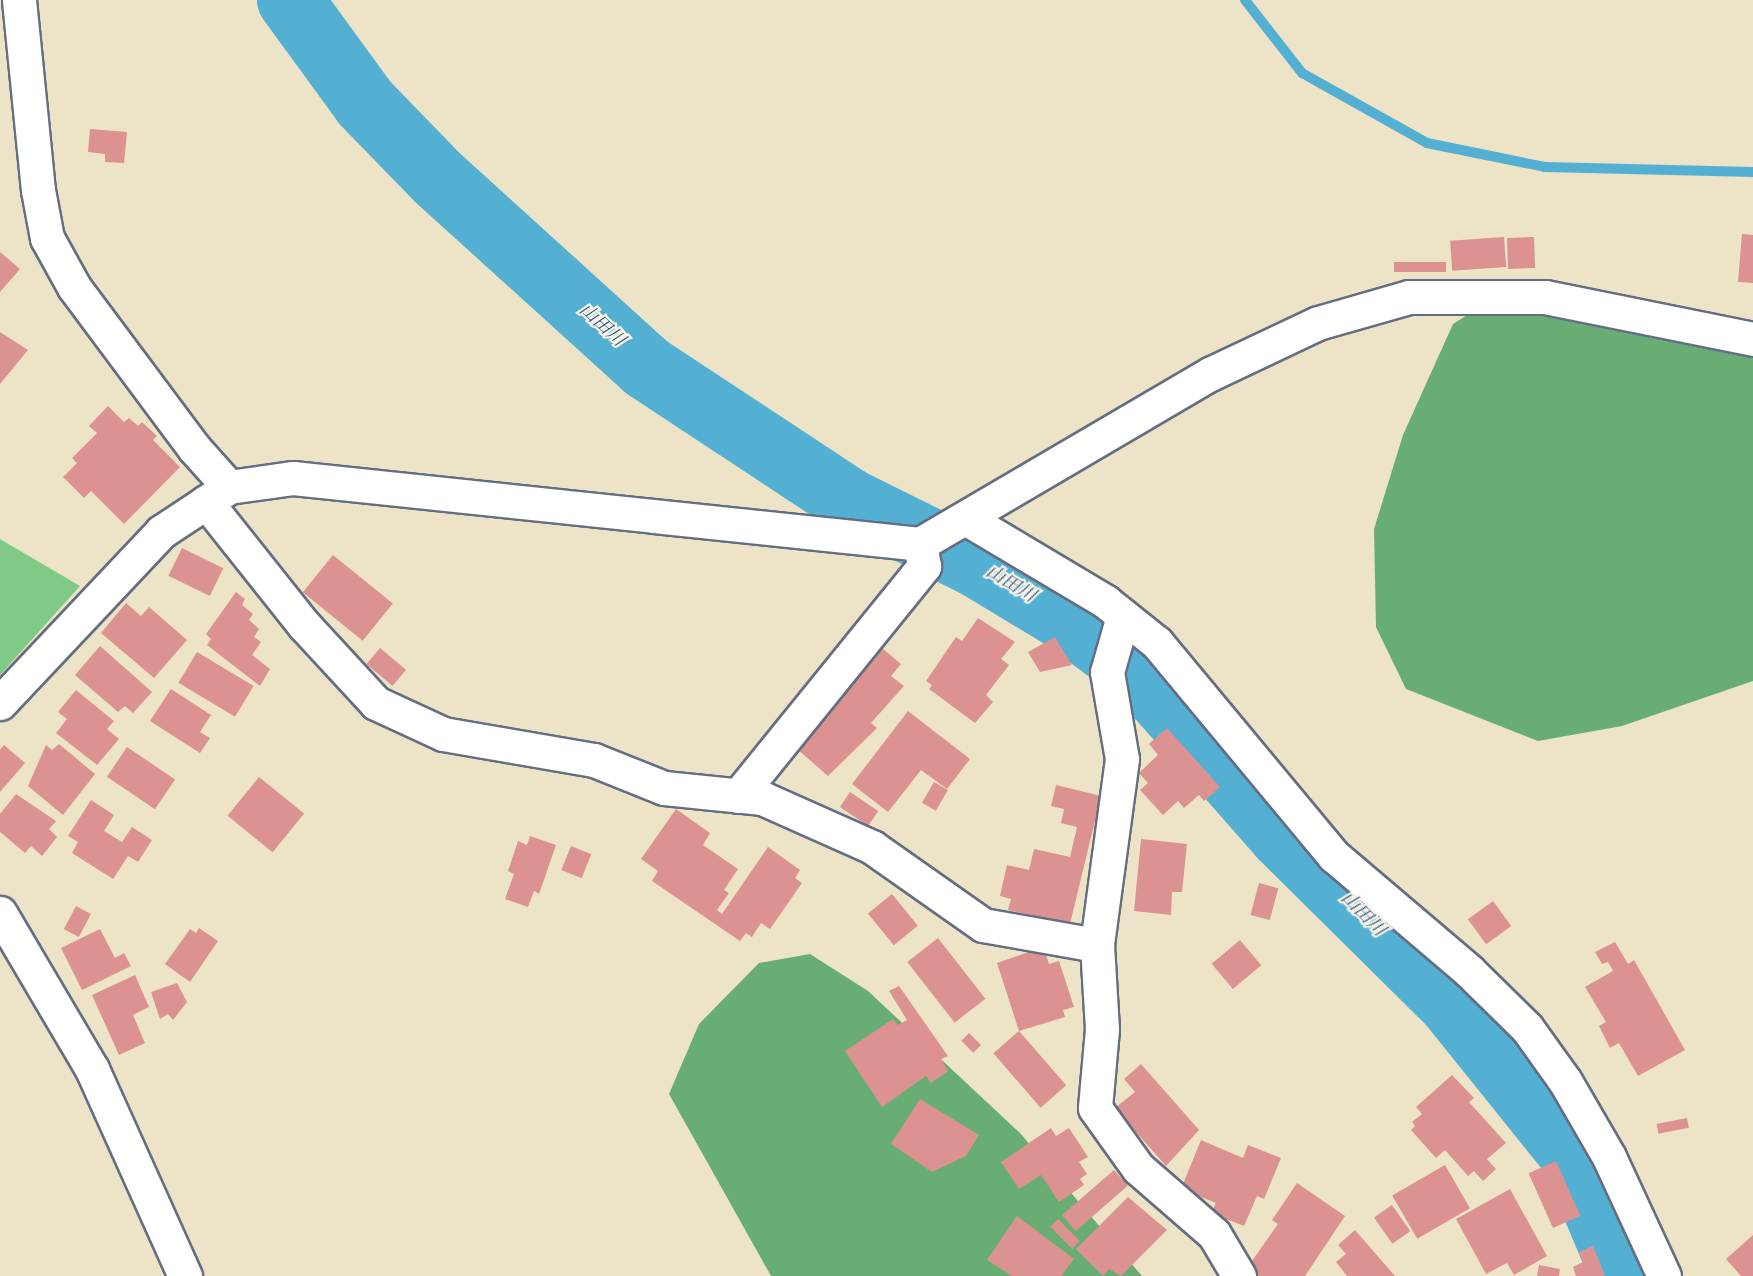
<!DOCTYPE html>
<html>
<head>
<meta charset="utf-8">
<style>
  body { margin:0 }
  #map { position:relative; width:1753px; height:1276px; overflow:hidden; background:#ede4c7; font-family:Vollkorn,"Noto Serif JP",serif }
  div>[style] { position:absolute }
  .green>* { inset:0; background:#80ca87 }
  .forest>* { inset:0; background:#68ae74 }
  .stream>* { height:10px; margin:-5px; padding:0 5px; transform-origin:5px; border-radius:5px; background:#54b0d2 }
  .river>* { height:66px; margin:-33px; padding:0 33px; transform-origin:33px; border-radius:33px; background:#54b0d2 }
  .building>* { inset:0; background:#dc9291; transform-origin:0 0 }
  .roads { filter:drop-shadow(2px 0 #646e83) drop-shadow(-2px 0 #646e83) drop-shadow(0 2px #646e83) drop-shadow(0 -2px #646e83) }
  .minor>* { height:33px; margin:-16.5px; padding:0 16.5px; transform-origin:16.5px; border-radius:16.5px; background:#fff }
  span { translate:-50% -50%; white-space:nowrap; text-align:center; line-height:1.15; -webkit-text-stroke:4.5px #f7f3e8; paint-order:stroke }
  .water-label { font-size:18px; color:#2c5681; font-style:italic }
</style>
</head>
<body>
<div id="map">
  <div class="green">
    <i style="clip-path:polygon(0 539px,80px 586px,0 675px)"></i>
  </div>
  <div class="forest">
    <i style="clip-path:polygon(1519px 282px,1753px 321px,1753px 681px,1622px 726px,1538px 741px,1406px 689px,1376px 627px,1374px 529px,1403px 435px,1453px 324px)"></i>
    <i style="clip-path:polygon(810px 954px,868px 991px,1020px 1133px,1142px 1276px,771px 1276px,669px 1094px,699px 1024px,759px 963px)"></i>
  </div>
  <div class="stream">
    <i style="left:1245px;top:0;width:93px;rotate:52deg"></i>
    <i style="left:1302px;top:73px;width:143px;rotate:29.2deg"></i>
    <i style="left:1427px;top:143px;width:120px;rotate:11.5deg"></i>
    <i style="left:1545px;top:167px;width:208px;rotate:1.4deg"></i>
  </div>
  <div class="river">
    <i style="left:290px;top:0;width:127px;rotate:53.9deg"></i>
    <i style="left:365px;top:103px;width:106px;rotate:45.8deg"></i>
    <i style="left:439px;top:179px;width:280px;rotate:42.2deg"></i>
    <i style="left:646px;top:367px;width:243px;rotate:33.4deg"></i>
    <i style="left:849px;top:501px;width:142px;rotate:26.4deg"></i>
    <i style="left:976px;top:564px;width:106px;rotate:31.1deg"></i>
    <i style="left:1067px;top:619px;width:89px;rotate:36.7deg"></i>
    <i style="left:1138px;top:672px;width:217px;rotate:48.7deg"></i>
    <i style="left:1281px;top:835px;width:238px;rotate:44.7deg"></i>
    <i style="left:1450px;top:1002px;width:196px;rotate:51.2deg"></i>
    <i style="left:1573px;top:1155px;width:131px;rotate:67.1deg"></i>
  </div>
  <div class="building">
    <i style="clip-path:polygon(90px 129px,127px 132px,124px 163px,105px 162px,105px 154px,88px 152px)"></i>
    <i style="clip-path:polygon(1742px 234px,1753px 235px,1753px 283px,1738px 282px)"></i>
    <i style="left:1504px;top:237px;width:30px;height:54px;rotate:86deg"></i>
    <i style="left:1534px;top:237px;width:31px;height:27px;rotate:88deg"></i>
    <i style="clip-path:polygon(0 252px,20px 269px,0 292px)"></i>
    <i style="left:1446px;top:262px;width:10px;height:52px;rotate:90deg"></i>
    <i style="clip-path:polygon(0 332px,28px 350px,0 384px)"></i>
    <i style="clip-path:polygon(108px 406px,124px 422px,129px 418px,138px 426px,142px 422px,157px 436px,153px 440px,180px 467px,124px 524px,91px 491px,84px 498px,63px 477px,77px 463px,72px 458px,97px 433px,89px 426px)"></i>
    <i style="left:182px;top:548px;width:46px;height:31px;rotate:26deg"></i>
    <i style="left:333px;top:555px;width:77px;height:48px;rotate:39deg"></i>
    <i style="clip-path:polygon(236px 592px,245px 599px,242px 605px,253px 614px,249px 620px,259px 629px,254px 637px,261px 642px,252px 655px,270px 669px,260px 686px,207px 645px,211px 639px,206px 634px)"></i>
    <i style="clip-path:polygon(126px 603px,141px 616px,149px 607px,187px 640px,154px 678px,101px 633px)"></i>
    <i style="clip-path:polygon(978px 618px,1015px 642px,1001px 659px,1009px 665px,986px 695px,993px 702px,975px 723px,929px 689px,932px 685px,926px 681px,956px 637px,962px 641px)"></i>
    <i style="clip-path:polygon(1055px 637px,1072px 665px,1040px 672px,1028px 652px)"></i>
    <i style="clip-path:polygon(876px 643px,901px 664px,891px 676px,904px 686px,871px 723px,877px 728px,828px 776px,796px 748px)"></i>
    <i style="clip-path:polygon(100px 646px,152px 692px,133px 713px,125px 706px,118px 712px,75px 675px)"></i>
    <i style="left:380px;top:648px;width:34px;height:21px;rotate:40deg"></i>
    <i style="left:197px;top:652px;width:66px;height:36px;rotate:31deg"></i>
    <i style="clip-path:polygon(171px 689px,211px 715px,200px 732px,210px 738px,200px 753px,150px 721px)"></i>
    <i style="clip-path:polygon(76px 690px,114px 721px,107px 729px,119px 739px,97px 765px,56px 733px,67px 719px,58px 712px)"></i>
    <i style="clip-path:polygon(908px 711px,970px 759px,947px 789px,921px 770px,888px 812px,852px 784px)"></i>
    <i style="clip-path:polygon(1167px 728px,1220px 787px,1204px 801px,1199px 795px,1184px 808px,1178px 801px,1163px 815px,1140px 790px,1148px 783px,1139px 773px,1158px 755px,1149px 744px)"></i>
    <i style="clip-path:polygon(59px 744px,95px 774px,63px 815px,28px 786px,46px 745px,52px 750px)"></i>
    <i style="clip-path:polygon(4px 745px,25px 763px,0 792px,0 750px)"></i>
    <i style="left:127px;top:747px;width:58px;height:36px;rotate:34deg"></i>
    <i style="left:259px;top:777px;width:58px;height:50px;rotate:39deg"></i>
    <i style="left:934px;top:782px;width:16px;height:24px;rotate:30deg"></i>
    <i style="clip-path:polygon(1056px 785px,1101px 796px,1070px 924px,1008px 910px,1011px 899px,1000px 896px,1007px 865px,1029px 870px,1034px 849px,1070px 857px,1077px 827px,1061px 823px,1064px 809px,1051px 806px)"></i>
    <i style="left:850px;top:792px;width:34px;height:18px;rotate:34deg"></i>
    <i style="clip-path:polygon(16px 794px,56px 821px,49px 829px,57px 837px,42px 856px,31px 846px,25px 853px,0 832px,0 814px)"></i>
    <i style="clip-path:polygon(91px 800px,114px 815px,104px 831px,122px 842px,132px 827px,152px 840px,138px 862px,128px 856px,113px 879px,72px 853px,78px 842px,68px 836px)"></i>
    <i style="clip-path:polygon(676px 809px,710px 833px,703px 845px,738px 869px,724px 890px,729px 893px,717px 910px,722px 914px,768px 847px,800px 870px,795px 878px,802px 883px,770px 929px,761px 923px,752px 937px,746px 933px,740px 941px,652px 881px,658px 871px,641px 859px)"></i>
    <i style="clip-path:polygon(530px 836px,556px 845px,539px 894px,534px 891px,528px 907px,505px 899px,514px 874px,508px 871px,518px 841px,527px 845px)"></i>
    <i style="clip-path:polygon(1141px 839px,1187px 844px,1182px 892px,1172px 892px,1171px 915px,1134px 911px)"></i>
    <i style="left:571px;top:846px;width:22px;height:26px;rotate:22deg"></i>
    <i style="left:1259px;top:883px;width:20px;height:33px;rotate:15deg"></i>
    <i style="left:892px;top:894px;width:41px;height:31px;rotate:51deg"></i>
    <i style="left:1493px;top:901px;width:31px;height:31px;rotate:54deg"></i>
    <i style="left:76px;top:906px;width:17px;height:26px;rotate:28deg"></i>
    <i style="clip-path:polygon(199px 928px,218px 941px,190px 982px,165px 964px,190px 929px,196px 933px)"></i>
    <i style="clip-path:polygon(100px 929px,115px 958px,124px 953px,131px 966px,82px 990px,61px 948px)"></i>
    <i style="left:938px;top:938px;width:77px;height:39px;rotate:52deg"></i>
    <i style="left:1240px;top:940px;width:33px;height:37px;rotate:50deg"></i>
    <i style="clip-path:polygon(1615px 942px,1628px 964px,1634px 960px,1685px 1050px,1638px 1076px,1619px 1043px,1610px 1048px,1599px 1026px,1606px 1022px,1585px 987px,1613px 971px,1608px 962px,1602px 964px,1595px 952px)"></i>
    <i style="clip-path:polygon(1043px 947px,1049px 964px,1059px 961px,1074px 1007px,1063px 1010px,1065px 1017px,1019px 1031px,997px 963px)"></i>
    <i style="clip-path:polygon(135px 975px,149px 1007px,133px 1015px,145px 1043px,119px 1055px,92px 995px)"></i>
    <i style="clip-path:polygon(177px 983px,187px 1002px,173px 1020px,168px 1014px,160px 1019px,151px 992px)"></i>
    <i style="clip-path:polygon(899px 986px,948px 1056px,941px 1059px,948px 1071px,931px 1083px,926px 1076px,882px 1107px,845px 1051px,893px 1019px,898px 1025px,907px 1020px,889px 991px)"></i>
    <i style="left:1019px;top:1031px;width:72px;height:34px;rotate:49deg"></i>
    <i style="left:969px;top:1033px;width:17px;height:11px;rotate:45deg"></i>
    <i style="clip-path:polygon(1141px 1064px,1199px 1130px,1166px 1166px,1115px 1108px,1135px 1092px,1124px 1079px)"></i>
    <i style="clip-path:polygon(1452px 1075px,1474px 1098px,1469px 1102px,1506px 1143px,1487px 1159px,1496px 1169px,1483px 1181px,1474px 1171px,1468px 1176px,1445px 1150px,1436px 1158px,1411px 1130px,1415px 1126px,1412px 1122px,1422px 1114px,1416px 1107px)"></i>
    <i style="clip-path:polygon(920px 1099px,979px 1135px,966px 1156px,932px 1172px,891px 1144px)"></i>
    <i style="left:1687px;top:1118px;width:10px;height:31px;rotate:79deg"></i>
    <i style="clip-path:polygon(1051px 1128px,1056px 1136px,1069px 1128px,1088px 1157px,1079px 1162px,1087px 1174px,1080px 1179px,1084px 1185px,1059px 1202px,1041px 1175px,1019px 1189px,1001px 1162px)"></i>
    <i style="clip-path:polygon(1201px 1140px,1243px 1158px,1248px 1145px,1281px 1158px,1264px 1199px,1257px 1196px,1244px 1226px,1211px 1213px,1216px 1203px,1181px 1189px)"></i>
    <i style="left:1556px;top:1161px;width:60px;height:30px;rotate:66deg"></i>
    <i style="left:1445px;top:1165px;width:50px;height:61px;rotate:60deg"></i>
    <i style="left:1114px;top:1170px;width:21px;height:69px;rotate:49deg"></i>
    <i style="clip-path:polygon(1297px 1183px,1345px 1216px,1305px 1276px,1253px 1276px,1245px 1271px,1278px 1224px,1272px 1220px)"></i>
    <i style="clip-path:polygon(1510px 1189px,1547px 1256px,1514px 1275px,1507px 1263px,1486px 1274px,1456px 1219px)"></i>
    <i style="clip-path:polygon(1128px 1197px,1167px 1230px,1121px 1276px,1109px 1269px,1103px 1276px,1076px 1249px)"></i>
    <i style="left:1392px;top:1205px;width:32px;height:22px;rotate:55deg"></i>
    <i style="clip-path:polygon(1017px 1216px,1074px 1259px,1061px 1276px,1012px 1276px,987px 1260px)"></i>
    <i style="left:1058px;top:1219px;width:31px;height:11px;rotate:45deg"></i>
    <i style="clip-path:polygon(1355px 1230px,1395px 1276px,1347px 1276px,1336px 1262px,1346px 1254px,1338px 1245px)"></i>
    <i style="clip-path:polygon(1753px 1235px,1753px 1276px,1741px 1276px,1726px 1259px)"></i>
    <i style="clip-path:polygon(1593px 1246px,1605px 1276px,1576px 1276px,1573px 1267px,1583px 1262px,1579px 1252px)"></i>
    <i style="clip-path:polygon(1539px 1265px,1560px 1269px,1559px 1276px,1537px 1276px)"></i>
  </div>
  <div class="roads">
    <div class="minor">
      <i style="left:19px;top:0;width:191px;rotate:84.3deg"></i>
      <i style="left:38px;top:190px;width:49px;rotate:79.4deg"></i>
      <i style="left:47px;top:238px;width:56px;rotate:61.1deg"></i>
      <i style="left:74px;top:287px;width:201px;rotate:53.3deg"></i>
      <i style="left:194px;top:448px;width:52px;rotate:48.1deg"></i>
      <i style="left:206px;top:502px;width:157px;rotate:51.5deg"></i>
      <i style="left:304px;top:625px;width:106px;rotate:47.3deg"></i>
      <i style="left:376px;top:703px;width:74px;rotate:24.8deg"></i>
      <i style="left:443px;top:734px;width:153px;rotate:9.8deg"></i>
      <i style="left:594px;top:760px;width:75px;rotate:21.8deg"></i>
      <i style="left:664px;top:788px;width:99px;rotate:5.8deg"></i>
      <i style="left:762px;top:798px;width:120px;rotate:24deg"></i>
      <i style="left:872px;top:847px;width:136px;rotate:35.1deg"></i>
      <i style="left:983px;top:925px;width:116px;rotate:10deg"></i>
      <i style="left:967px;top:519px;width:162px;rotate:30.8deg"></i>
      <i style="left:1106px;top:602px;width:65px;rotate:38.8deg"></i>
      <i style="left:1157px;top:643px;width:277px;rotate:50.3deg"></i>
      <i style="left:1334px;top:856px;width:177px;rotate:40.4deg"></i>
      <i style="left:1469px;top:971px;width:81px;rotate:44.5deg"></i>
      <i style="left:1527px;top:1028px;width:65px;rotate:54.4deg"></i>
      <i style="left:1565px;top:1081px;width:88px;rotate:59.9deg"></i>
      <i style="left:1609px;top:1157px;width:131px;rotate:65.2deg"></i>
      <i style="left:1123px;top:616px;width:58px;rotate:105.9deg"></i>
      <i style="left:1107px;top:672px;width:88px;rotate:80.2deg"></i>
      <i style="left:1122px;top:759px;width:188px;rotate:97.7deg"></i>
      <i style="left:1097px;top:945px;width:84px;rotate:86.6deg"></i>
      <i style="left:1102px;top:1029px;width:79px;rotate:95.1deg"></i>
      <i style="left:1095px;top:1108px;width:74px;rotate:54.4deg"></i>
      <i style="left:1138px;top:1168px;width:101px;rotate:41deg"></i>
      <i style="left:1214px;top:1234px;width:49px;rotate:59.2deg"></i>
      <i style="left:0;top:703px;width:235px;rotate:-46.7deg"></i>
      <i style="left:161px;top:532px;width:82px;rotate:-33.5deg"></i>
      <i style="left:229px;top:487px;width:65px;rotate:-8deg"></i>
      <i style="left:293px;top:478px;width:630px;rotate:6.01deg"></i>
      <i style="left:920px;top:544px;width:336px;rotate:-30.4deg"></i>
      <i style="left:1210px;top:374px;width:119px;rotate:-25.3deg"></i>
      <i style="left:1318px;top:323px;width:95px;rotate:-15.9deg"></i>
      <i style="left:1409px;top:297px;width:136px"></i>
      <i style="left:1545px;top:297px;width:212px;rotate:11.4deg"></i>
      <i style="left:738px;top:796px;width:296px;rotate:-51deg"></i>
      <i style="left:924px;top:566px;width:22px;rotate:-100deg"></i>
      <i style="left:0;top:913px;width:181px;rotate:59.5deg"></i>
      <i style="left:92px;top:1069px;width:227px;rotate:65.8deg"></i>
    </div>
  </div>
  <div class="water-label">
    <span style="left:601px;top:326px;rotate:42deg">山田川</span>
    <span style="left:1010px;top:585px;rotate:31deg">山田川</span>
    <span style="left:1362px;top:915px;rotate:45deg">山田川</span>
  </div>
</div>
</body>
</html>
